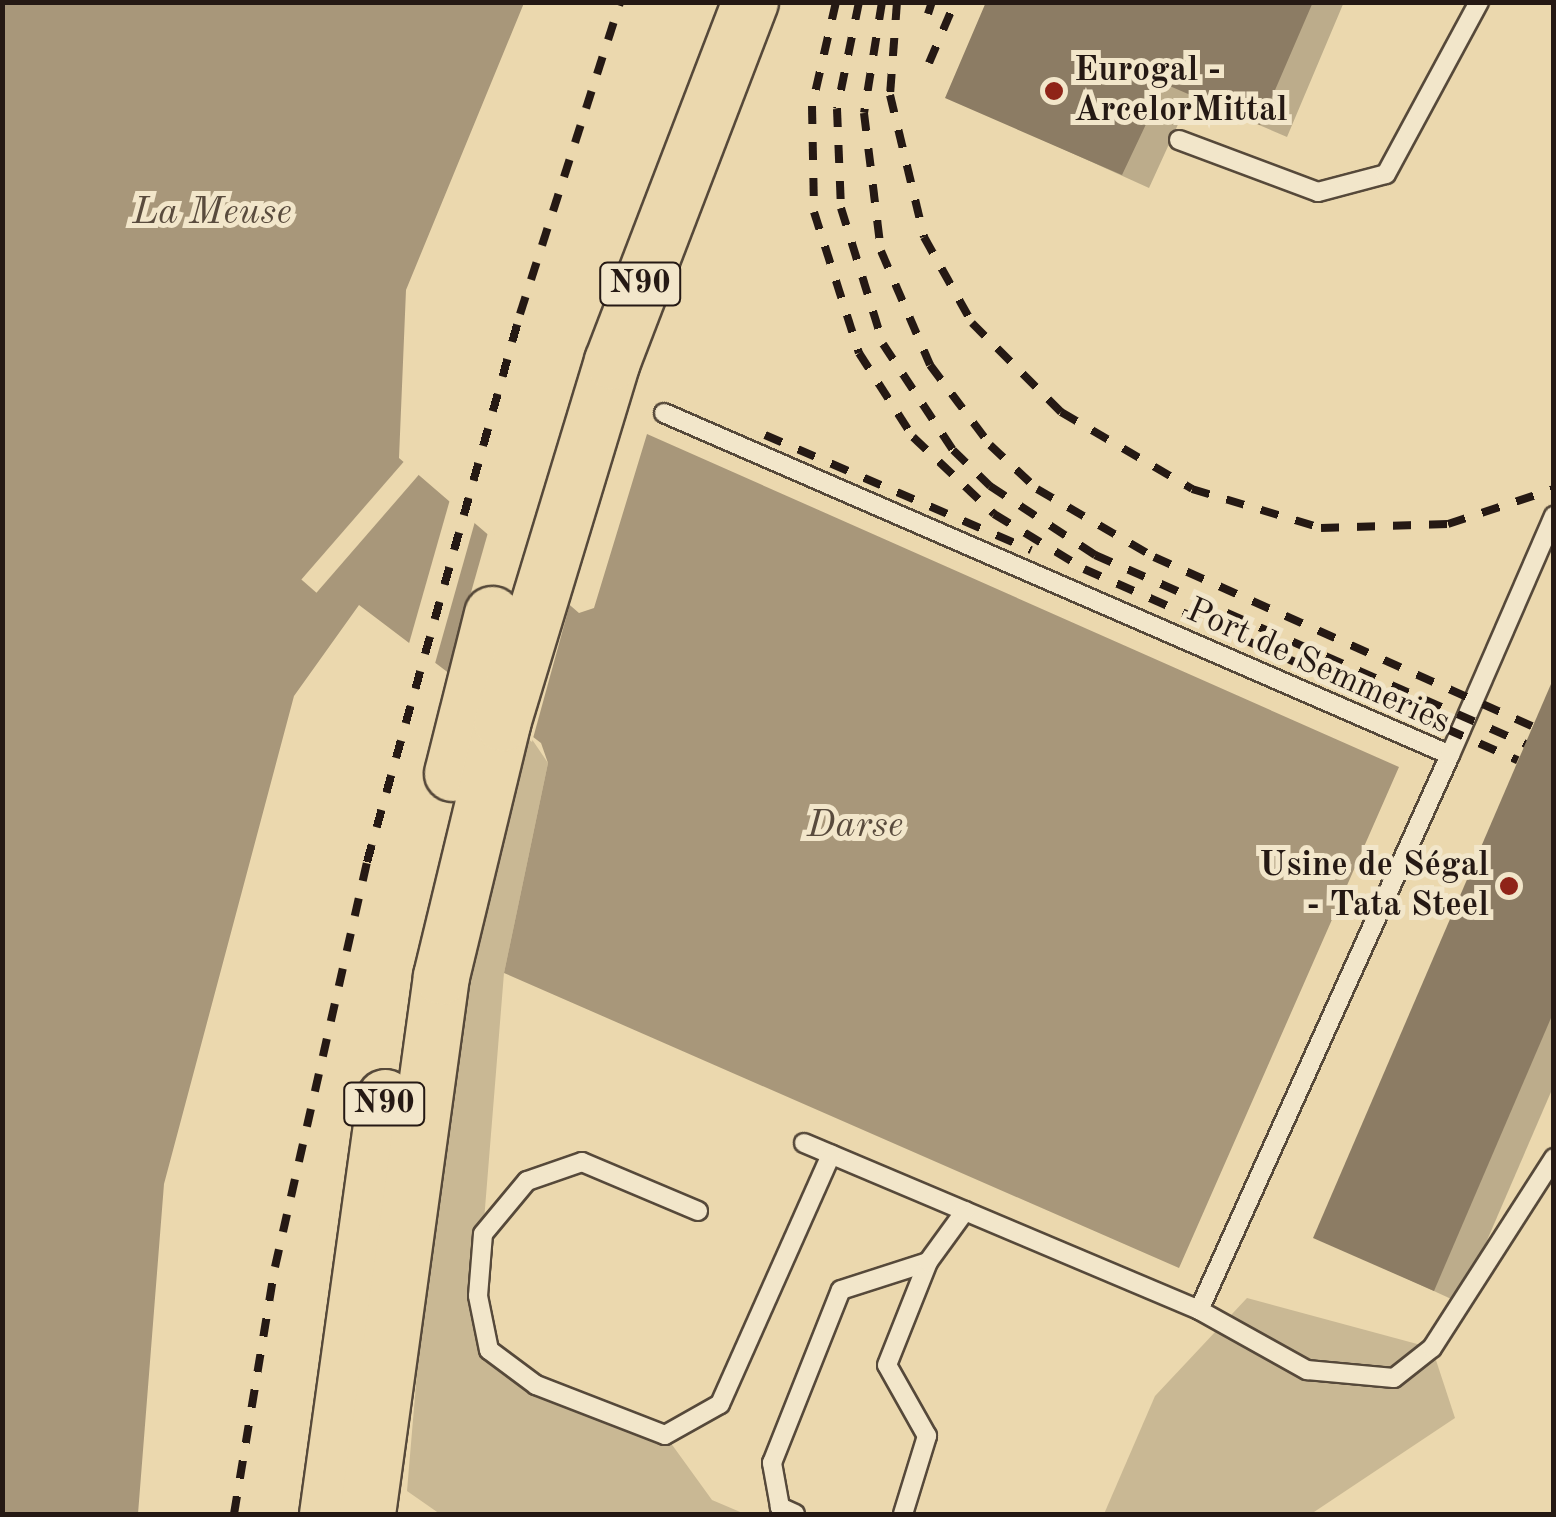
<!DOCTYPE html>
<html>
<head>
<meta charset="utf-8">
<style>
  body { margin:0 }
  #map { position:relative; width:1556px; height:1517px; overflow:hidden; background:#ebd8ae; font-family:"Old Standard TT",serif }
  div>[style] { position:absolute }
  .green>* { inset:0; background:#c9b894 }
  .water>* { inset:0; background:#a8977a }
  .pier>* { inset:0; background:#ebd8ae; transform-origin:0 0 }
  .shadow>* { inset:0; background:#0003 }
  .building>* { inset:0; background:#8c7c64 }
  .roads { filter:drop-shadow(2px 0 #56493a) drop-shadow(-2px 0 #56493a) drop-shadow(0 2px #56493a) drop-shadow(0 -2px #56493a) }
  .service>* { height:18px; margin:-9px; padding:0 9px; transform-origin:9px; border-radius:9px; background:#f2e6ca }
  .trunk>* { height:55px; margin:-27.5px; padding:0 27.5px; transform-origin:27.5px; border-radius:27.5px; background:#ebd8ae }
  .rail>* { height:8px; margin-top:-4px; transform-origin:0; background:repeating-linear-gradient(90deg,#251914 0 18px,transparent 0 36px) }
  .dots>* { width:28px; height:28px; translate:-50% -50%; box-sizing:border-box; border:5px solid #f2e6ca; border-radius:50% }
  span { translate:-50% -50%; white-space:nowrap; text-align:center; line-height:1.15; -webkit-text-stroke:10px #f2e6ca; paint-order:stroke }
  .shield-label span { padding:2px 8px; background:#f2e6ca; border:2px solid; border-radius:8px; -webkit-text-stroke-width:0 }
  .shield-label { font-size:32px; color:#251914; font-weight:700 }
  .poi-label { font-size:35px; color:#251914; font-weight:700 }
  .left { translate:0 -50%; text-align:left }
  .right { translate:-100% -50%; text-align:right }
  .street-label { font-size:35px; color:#251914 }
  .water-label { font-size:38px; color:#594b3d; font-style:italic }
  .frame { position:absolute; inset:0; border:5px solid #251914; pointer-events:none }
</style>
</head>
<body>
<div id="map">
  <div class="green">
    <i style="clip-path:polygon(527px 732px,548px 763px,504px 973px,478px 1295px,489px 1350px,536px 1385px,665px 1435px,712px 1500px,745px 1514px,440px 1514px,407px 1491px,429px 1230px,468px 996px)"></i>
    <i style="clip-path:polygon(1247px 1298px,1432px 1348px,1455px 1418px,1311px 1514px,1104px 1514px,1155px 1396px)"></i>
  </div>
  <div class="water">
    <i style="clip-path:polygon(3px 3px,524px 3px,406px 290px,399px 458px,579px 613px,594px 608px,647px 434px,1399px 767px,1179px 1268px,504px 973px,548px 763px,541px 743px,359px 605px,294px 696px,164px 1184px,138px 1514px,3px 1514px)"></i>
  </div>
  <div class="pier">
    <i style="left:407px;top:458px;width:20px;height:161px;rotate:41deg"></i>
    <i style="clip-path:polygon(451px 496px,476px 518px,434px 667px,408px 647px)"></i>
    <i style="clip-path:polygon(489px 529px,571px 600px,532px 742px,447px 677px)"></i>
  </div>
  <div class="shadow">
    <i style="clip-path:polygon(989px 2px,1344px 2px,1287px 137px,1191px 96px,1149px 188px,948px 97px)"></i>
    <i style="clip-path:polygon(1554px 684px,1554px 1085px,1460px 1303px,1316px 1237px)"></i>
  </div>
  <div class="building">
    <i style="clip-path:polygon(986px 2px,1313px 2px,1260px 125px,1165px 84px,1122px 175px,945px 98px)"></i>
    <i style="clip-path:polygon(1554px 677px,1554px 1011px,1434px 1291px,1313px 1238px)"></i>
  </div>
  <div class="roads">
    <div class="service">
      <i style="left:1179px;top:140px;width:148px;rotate:20.5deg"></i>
      <i style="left:1318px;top:192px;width:70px;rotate:-14.8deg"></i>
      <i style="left:1386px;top:174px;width:196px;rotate:-61.6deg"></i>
      <i style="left:664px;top:413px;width:857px;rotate:23.51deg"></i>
      <i style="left:1450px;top:755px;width:609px;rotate:114.33deg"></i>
      <i style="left:1450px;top:755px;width:261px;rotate:-66.5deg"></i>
      <i style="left:804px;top:1143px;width:429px;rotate:22.9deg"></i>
      <i style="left:1199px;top:1310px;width:124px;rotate:29.1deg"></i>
      <i style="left:1307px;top:1370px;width:87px;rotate:5.3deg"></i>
      <i style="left:1394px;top:1378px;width:48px;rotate:-38.3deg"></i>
      <i style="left:1432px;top:1348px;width:226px;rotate:-57.3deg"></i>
      <i style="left:698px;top:1211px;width:126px;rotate:-157.1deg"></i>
      <i style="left:582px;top:1162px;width:58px;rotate:160.9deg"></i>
      <i style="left:527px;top:1181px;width:69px;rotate:129.7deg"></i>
      <i style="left:483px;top:1234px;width:62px;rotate:94.6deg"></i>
      <i style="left:478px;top:1296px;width:55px;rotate:78.5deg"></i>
      <i style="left:489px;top:1350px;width:59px;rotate:36.7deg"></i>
      <i style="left:536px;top:1385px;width:138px;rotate:21.2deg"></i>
      <i style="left:665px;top:1435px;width:63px;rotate:-29.4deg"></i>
      <i style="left:720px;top:1404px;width:273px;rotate:-66deg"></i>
      <i style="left:795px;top:1514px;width:17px;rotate:-155deg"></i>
      <i style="left:780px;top:1507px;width:45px;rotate:-100.3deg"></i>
      <i style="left:772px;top:1463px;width:186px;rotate:-68.3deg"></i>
      <i style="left:841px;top:1290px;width:91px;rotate:-17.8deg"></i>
      <i style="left:903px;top:1514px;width:82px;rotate:-72.9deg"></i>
      <i style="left:927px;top:1436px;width:81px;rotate:-119.4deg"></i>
      <i style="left:887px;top:1365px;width:111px;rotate:-68.3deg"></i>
      <i style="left:928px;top:1262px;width:63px;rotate:-54deg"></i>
    </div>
    <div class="trunk">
      <i style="left:452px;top:773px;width:164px;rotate:-75.9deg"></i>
      <i style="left:327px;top:1514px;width:421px;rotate:-82.1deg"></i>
      <i style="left:367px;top:1514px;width:543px;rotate:-82.17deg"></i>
      <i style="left:441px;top:976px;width:260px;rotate:-76.4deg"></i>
      <i style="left:502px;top:723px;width:378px;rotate:-73.1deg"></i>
      <i style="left:612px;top:361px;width:385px;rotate:-69deg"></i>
    </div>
  </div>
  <div class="rail">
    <i style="left:836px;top:2px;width:107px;rotate:103deg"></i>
    <i style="left:812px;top:106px;width:106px;rotate:88.9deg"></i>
    <i style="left:814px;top:212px;width:148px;rotate:72.3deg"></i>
    <i style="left:859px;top:353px;width:100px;rotate:57.3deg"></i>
    <i style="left:913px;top:437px;width:112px;rotate:43.5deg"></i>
    <i style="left:994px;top:514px;width:105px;rotate:31.4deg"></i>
    <i style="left:1084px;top:569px;width:474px;rotate:23.8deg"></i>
    <i style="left:859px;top:2px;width:109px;rotate:101.6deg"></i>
    <i style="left:837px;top:109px;width:99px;rotate:87.7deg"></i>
    <i style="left:841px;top:208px;width:142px;rotate:72.8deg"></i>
    <i style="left:883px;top:344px;width:127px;rotate:56.6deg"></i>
    <i style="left:953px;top:450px;width:52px;rotate:44.2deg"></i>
    <i style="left:990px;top:486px;width:126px;rotate:33.3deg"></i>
    <i style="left:1095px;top:555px;width:470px;rotate:23.7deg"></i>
    <i style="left:882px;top:2px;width:112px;rotate:99.2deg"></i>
    <i style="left:864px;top:113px;width:139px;rotate:83deg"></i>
    <i style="left:881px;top:251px;width:124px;rotate:66.7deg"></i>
    <i style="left:930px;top:365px;width:100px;rotate:53.1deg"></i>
    <i style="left:990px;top:445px;width:64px;rotate:43.1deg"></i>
    <i style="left:1037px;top:489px;width:135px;rotate:30.2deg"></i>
    <i style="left:1154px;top:557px;width:414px;rotate:24.1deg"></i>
    <i style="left:897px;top:2px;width:93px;rotate:94.3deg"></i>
    <i style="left:890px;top:95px;width:146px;rotate:76.5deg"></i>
    <i style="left:924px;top:237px;width:98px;rotate:60.8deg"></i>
    <i style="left:972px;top:323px;width:126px;rotate:45deg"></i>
    <i style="left:1061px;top:412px;width:152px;rotate:30.4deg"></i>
    <i style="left:1192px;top:489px;width:135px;rotate:16.8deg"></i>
    <i style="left:1321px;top:528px;width:127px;rotate:-1.8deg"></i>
    <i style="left:1448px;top:524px;width:112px;rotate:-18.3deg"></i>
    <i style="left:928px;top:14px;width:13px;rotate:-72deg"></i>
    <i style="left:929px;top:63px;width:66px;rotate:-66.9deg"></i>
    <i style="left:765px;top:435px;width:290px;rotate:23.4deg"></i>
    <i style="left:234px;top:1514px;width:250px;rotate:-80.6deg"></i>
    <i style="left:275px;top:1267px;width:415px;rotate:-77.2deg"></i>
    <i style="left:367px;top:862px;width:569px;rotate:-74.4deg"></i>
    <i style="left:520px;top:314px;width:328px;rotate:-72.2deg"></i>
  </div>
  <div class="dots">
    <i style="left:1054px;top:91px;background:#8f2418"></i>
    <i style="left:1509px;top:886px;background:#8f2418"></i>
  </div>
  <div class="shield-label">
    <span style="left:640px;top:284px">N90</span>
    <span style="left:384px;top:1104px">N90</span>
  </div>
  <div class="poi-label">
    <span class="left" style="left:1074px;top:91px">Eurogal -<br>ArcelorMittal</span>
    <span class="right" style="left:1489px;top:886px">Usine de Ségal<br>- Tata Steel</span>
  </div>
  <div class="street-label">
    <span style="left:1318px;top:667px;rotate:24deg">Port de Semmeries</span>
  </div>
  <div class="water-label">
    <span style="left:212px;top:214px">La Meuse</span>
    <span style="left:855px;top:827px">Darse</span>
  </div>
  <div class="frame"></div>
</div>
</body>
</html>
